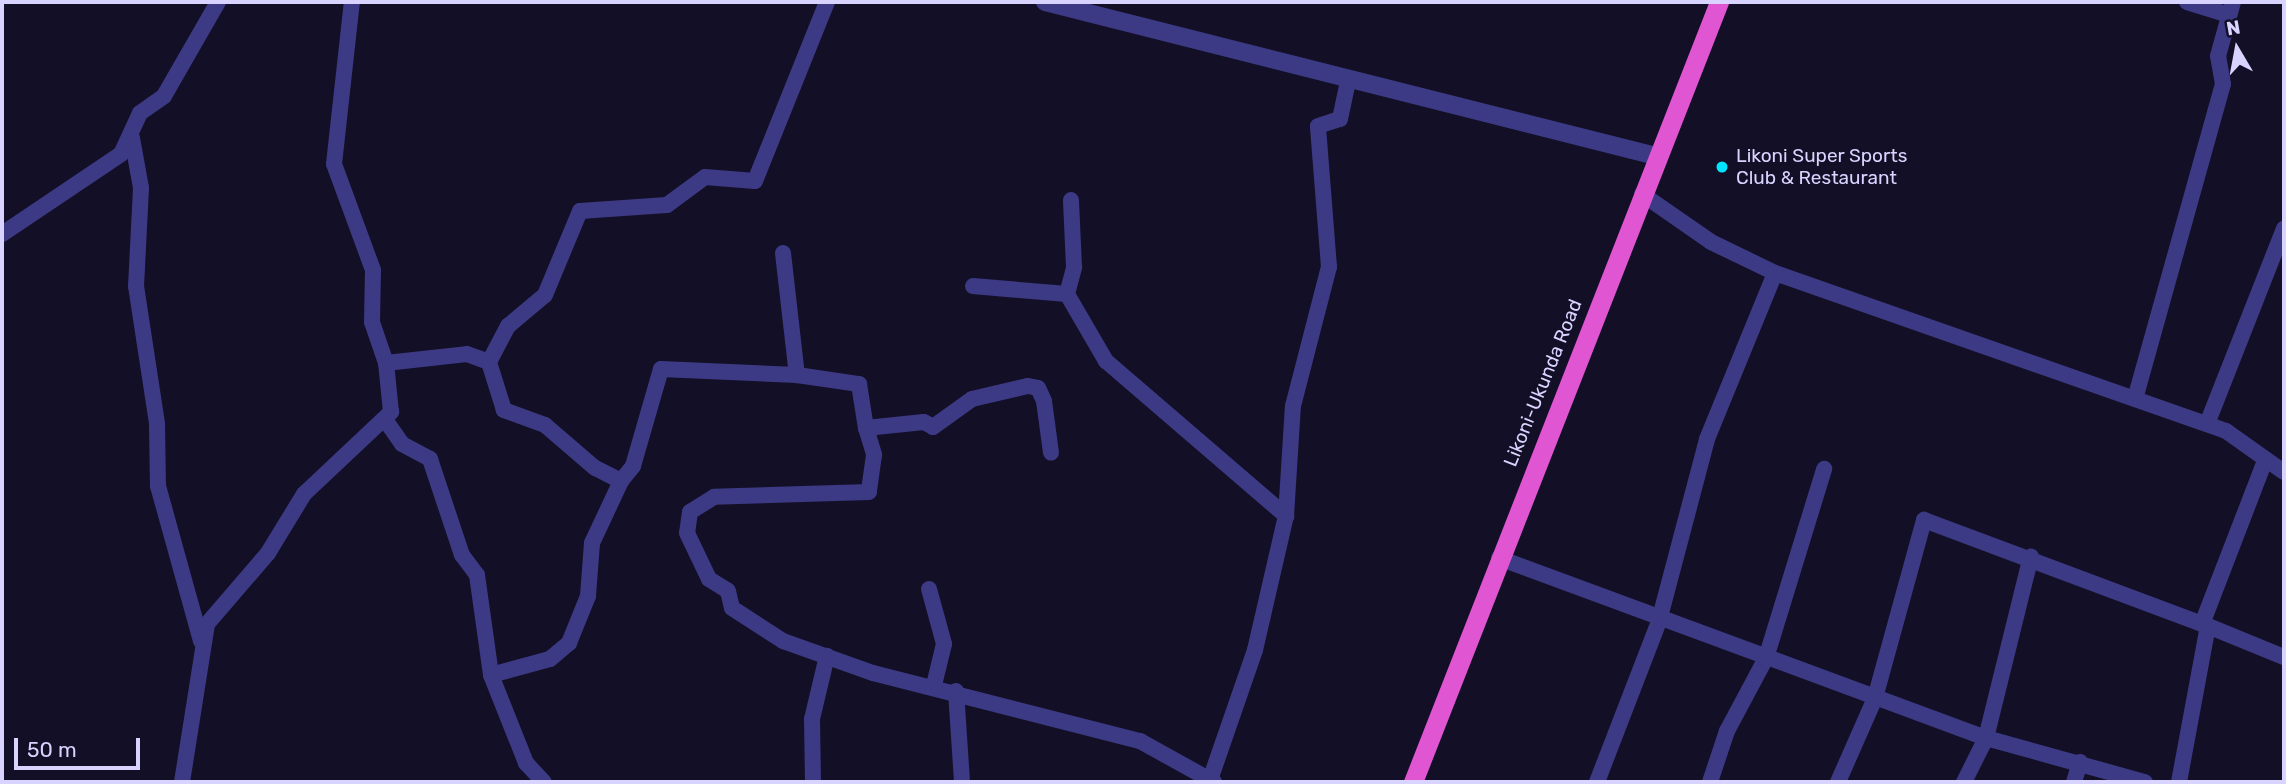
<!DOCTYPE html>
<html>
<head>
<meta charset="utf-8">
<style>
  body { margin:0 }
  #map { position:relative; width:2286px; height:784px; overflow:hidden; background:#130f26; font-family:Rubik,sans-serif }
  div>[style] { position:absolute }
  .minor>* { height:16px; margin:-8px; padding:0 8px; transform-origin:8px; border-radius:8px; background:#3d3a85 }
  .tertiary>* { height:18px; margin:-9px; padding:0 9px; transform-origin:9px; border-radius:9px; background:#3d3a85 }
  .trunk>* { height:19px; margin:-9.5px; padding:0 9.5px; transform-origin:9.5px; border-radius:9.5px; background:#e055d1 }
  .dots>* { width:19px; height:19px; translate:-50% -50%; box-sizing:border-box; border:4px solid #130f26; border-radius:50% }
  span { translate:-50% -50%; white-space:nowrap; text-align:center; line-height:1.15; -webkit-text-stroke:6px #130f26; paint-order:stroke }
  .poi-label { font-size:19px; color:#d9d4ff }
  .left { translate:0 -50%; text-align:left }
  .street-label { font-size:19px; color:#d9d4ff }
  .frame { position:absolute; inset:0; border:4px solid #d9d4ff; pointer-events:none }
  .north { position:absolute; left:2202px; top:14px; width:70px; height:70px; -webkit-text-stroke:5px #130f26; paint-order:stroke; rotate:350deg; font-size:19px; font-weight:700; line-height:28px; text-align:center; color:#d9d4ff }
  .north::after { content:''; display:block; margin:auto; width:24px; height:32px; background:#d9d4ff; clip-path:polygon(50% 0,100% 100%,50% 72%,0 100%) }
  .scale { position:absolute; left:14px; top:738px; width:126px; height:32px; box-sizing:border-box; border:4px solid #d9d4ff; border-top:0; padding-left:9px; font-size:21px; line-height:24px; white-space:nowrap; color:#d9d4ff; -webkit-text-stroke:5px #130f26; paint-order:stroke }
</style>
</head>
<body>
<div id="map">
  <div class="minor">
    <i style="left:2187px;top:2px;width:44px;rotate:17.2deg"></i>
    <i style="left:132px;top:138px;width:51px;rotate:79.8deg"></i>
    <i style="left:141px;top:188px;width:98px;rotate:92.9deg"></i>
    <i style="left:136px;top:286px;width:140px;rotate:81.3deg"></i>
    <i style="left:157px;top:424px;width:62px;rotate:89.1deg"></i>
    <i style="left:158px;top:486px;width:161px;rotate:74.5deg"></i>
    <i style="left:1642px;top:194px;width:84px;rotate:34.8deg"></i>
    <i style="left:1711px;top:242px;width:71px;rotate:25.8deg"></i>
    <i style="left:1775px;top:273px;width:478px;rotate:19.3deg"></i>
    <i style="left:2226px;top:431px;width:71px;rotate:35.3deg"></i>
    <i style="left:2px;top:234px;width:143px;rotate:-33.9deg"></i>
    <i style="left:121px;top:154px;width:45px;rotate:-65.1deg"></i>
    <i style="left:140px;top:113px;width:29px;rotate:-35deg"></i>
    <i style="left:164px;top:96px;width:108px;rotate:-60.1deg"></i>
    <i style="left:783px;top:253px;width:123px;rotate:83.5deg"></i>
    <i style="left:797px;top:375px;width:63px;rotate:8.3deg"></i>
    <i style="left:859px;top:384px;width:45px;rotate:81deg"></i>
    <i style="left:866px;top:428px;width:58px;rotate:-5.9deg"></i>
    <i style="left:924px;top:422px;width:10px;rotate:29deg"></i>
    <i style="left:933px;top:427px;width:48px;rotate:-35.7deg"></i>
    <i style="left:972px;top:399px;width:57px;rotate:-13.1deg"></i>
    <i style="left:1028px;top:386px;width:10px;rotate:11deg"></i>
    <i style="left:1038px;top:388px;width:14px;rotate:65deg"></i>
    <i style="left:1044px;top:401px;width:52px;rotate:82.3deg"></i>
    <i style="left:973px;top:286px;width:94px;rotate:4.9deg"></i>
    <i style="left:1067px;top:294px;width:78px;rotate:59.8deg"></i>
    <i style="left:1106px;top:361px;width:238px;rotate:40.7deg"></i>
    <i style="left:1067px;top:294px;width:28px;rotate:-75deg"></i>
    <i style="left:1074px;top:267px;width:67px;rotate:-92.6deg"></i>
    <i style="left:386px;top:363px;width:81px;rotate:-6.3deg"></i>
    <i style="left:467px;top:354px;width:23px;rotate:20deg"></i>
    <i style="left:2135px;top:399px;width:327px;rotate:-74.4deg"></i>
    <i style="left:2223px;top:84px;width:28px;rotate:-100deg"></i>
    <i style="left:2218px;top:56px;width:56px;rotate:-74.5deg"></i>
    <i style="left:386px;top:421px;width:28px;rotate:55deg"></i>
    <i style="left:402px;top:444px;width:32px;rotate:28deg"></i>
    <i style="left:430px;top:459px;width:101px;rotate:71.6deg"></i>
    <i style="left:462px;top:555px;width:25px;rotate:53deg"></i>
    <i style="left:477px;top:575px;width:101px;rotate:82deg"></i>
    <i style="left:491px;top:675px;width:95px;rotate:68.3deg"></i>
    <i style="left:526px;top:763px;width:26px;rotate:47deg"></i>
    <i style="left:2207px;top:424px;width:210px;rotate:-68.5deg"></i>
    <i style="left:866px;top:428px;width:28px;rotate:73deg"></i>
    <i style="left:874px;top:455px;width:37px;rotate:98deg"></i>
    <i style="left:869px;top:492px;width:155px;rotate:178.2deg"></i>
    <i style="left:714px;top:497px;width:28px;rotate:148deg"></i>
    <i style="left:690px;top:512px;width:21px;rotate:98deg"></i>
    <i style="left:687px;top:533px;width:51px;rotate:64.4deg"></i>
    <i style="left:709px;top:579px;width:22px;rotate:32deg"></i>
    <i style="left:728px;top:591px;width:17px;rotate:77deg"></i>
    <i style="left:732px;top:608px;width:61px;rotate:32.9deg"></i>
    <i style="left:783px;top:641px;width:96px;rotate:19.6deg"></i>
    <i style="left:873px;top:673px;width:276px;rotate:14.3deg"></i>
    <i style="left:1140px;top:741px;width:85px;rotate:29deg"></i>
    <i style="left:621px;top:481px;width:19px;rotate:-51deg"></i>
    <i style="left:633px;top:466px;width:101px;rotate:-73.9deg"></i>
    <i style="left:661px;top:369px;width:136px;rotate:2.5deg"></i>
    <i style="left:1499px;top:558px;width:519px;rotate:20.28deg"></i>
    <i style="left:1986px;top:738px;width:165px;rotate:15.5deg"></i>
    <i style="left:929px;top:589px;width:57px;rotate:74.7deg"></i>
    <i style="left:944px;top:644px;width:42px;rotate:103.7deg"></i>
    <i style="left:2208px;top:626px;width:82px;rotate:22.2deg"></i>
    <i style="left:491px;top:675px;width:61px;rotate:-15.2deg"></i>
    <i style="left:550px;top:659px;width:25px;rotate:-40deg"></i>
    <i style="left:569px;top:643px;width:51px;rotate:-68deg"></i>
    <i style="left:588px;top:596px;width:53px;rotate:-85.7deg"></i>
    <i style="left:592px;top:543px;width:68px;rotate:-64.9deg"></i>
    <i style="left:621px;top:481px;width:29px;rotate:-153deg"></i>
    <i style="left:595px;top:468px;width:66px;rotate:-139.3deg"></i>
    <i style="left:545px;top:425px;width:44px;rotate:-159.9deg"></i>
    <i style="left:504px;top:410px;width:50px;rotate:-107.4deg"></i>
    <i style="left:489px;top:362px;width:41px;rotate:-62.2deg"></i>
    <i style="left:508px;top:326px;width:48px;rotate:-40deg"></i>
    <i style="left:545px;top:295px;width:91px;rotate:-67.4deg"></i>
    <i style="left:580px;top:211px;width:87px;rotate:-3.9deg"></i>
    <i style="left:667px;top:205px;width:47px;rotate:-36.4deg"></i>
    <i style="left:705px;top:177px;width:50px;rotate:4.6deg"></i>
    <i style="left:755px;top:181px;width:193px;rotate:-68.1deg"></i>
    <i style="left:956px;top:691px;width:91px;rotate:86.2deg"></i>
    <i style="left:1210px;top:780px;width:138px;rotate:-70.9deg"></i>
    <i style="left:1255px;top:650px;width:138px;rotate:-77deg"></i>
    <i style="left:1286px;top:516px;width:110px;rotate:-86.4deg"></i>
    <i style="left:1293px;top:406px;width:144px;rotate:-75.5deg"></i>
    <i style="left:1329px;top:267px;width:141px;rotate:-94.5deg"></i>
    <i style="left:1318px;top:126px;width:23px;rotate:-18deg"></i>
    <i style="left:1340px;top:119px;width:40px;rotate:-78deg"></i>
    <i style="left:182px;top:782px;width:160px;rotate:-81deg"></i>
    <i style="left:207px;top:624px;width:94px;rotate:-49.3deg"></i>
    <i style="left:268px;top:553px;width:69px;rotate:-58.6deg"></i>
    <i style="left:304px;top:494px;width:120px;rotate:-43.3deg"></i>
    <i style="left:391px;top:412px;width:49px;rotate:-95.8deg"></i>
    <i style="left:386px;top:363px;width:43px;rotate:-108.9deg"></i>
    <i style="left:372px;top:322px;width:52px;rotate:-88.9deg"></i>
    <i style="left:373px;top:270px;width:113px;rotate:-110.2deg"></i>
    <i style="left:334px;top:164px;width:163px;rotate:-83.7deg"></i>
    <i style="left:813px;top:782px;width:63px;rotate:-90.9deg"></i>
    <i style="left:812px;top:719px;width:65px;rotate:-76.6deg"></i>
    <i style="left:1597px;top:782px;width:173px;rotate:-68.9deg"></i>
    <i style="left:1659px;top:621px;width:188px;rotate:-75.2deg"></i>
    <i style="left:1707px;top:439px;width:179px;rotate:-67.7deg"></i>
    <i style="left:1710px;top:782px;width:54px;rotate:-71.6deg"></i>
    <i style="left:1727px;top:731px;width:83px;rotate:-61.9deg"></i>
    <i style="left:1766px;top:658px;width:198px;rotate:-72.9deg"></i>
    <i style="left:1838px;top:782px;width:92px;rotate:-66.2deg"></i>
    <i style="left:1875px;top:698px;width:185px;rotate:-74.6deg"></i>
    <i style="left:1924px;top:520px;width:297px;rotate:20.5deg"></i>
    <i style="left:1964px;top:782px;width:49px;rotate:-63.4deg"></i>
    <i style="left:1986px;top:738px;width:187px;rotate:-76.1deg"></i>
    <i style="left:2074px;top:782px;width:21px;rotate:-73deg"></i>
    <i style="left:2179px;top:782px;width:159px;rotate:-79.5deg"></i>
    <i style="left:2208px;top:626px;width:6px;rotate:-162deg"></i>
    <i style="left:2202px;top:624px;width:175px;rotate:-68.9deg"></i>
  </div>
  <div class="tertiary">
    <i style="left:1045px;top:2px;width:630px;rotate:14.15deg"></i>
  </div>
  <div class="trunk">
    <i style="left:1413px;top:782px;width:838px;rotate:-68.58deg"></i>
  </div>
  <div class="dots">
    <i style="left:1722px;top:167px;background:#00e5ff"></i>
  </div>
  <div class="poi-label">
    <span class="left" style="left:1736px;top:167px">Likoni Super Sports<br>Club &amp; Restaurant</span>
  </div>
  <div class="street-label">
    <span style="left:1543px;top:383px;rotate:-68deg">Likoni-Ukunda Road</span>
  </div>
  <div class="frame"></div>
  <div class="north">N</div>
  <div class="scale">50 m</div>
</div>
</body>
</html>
